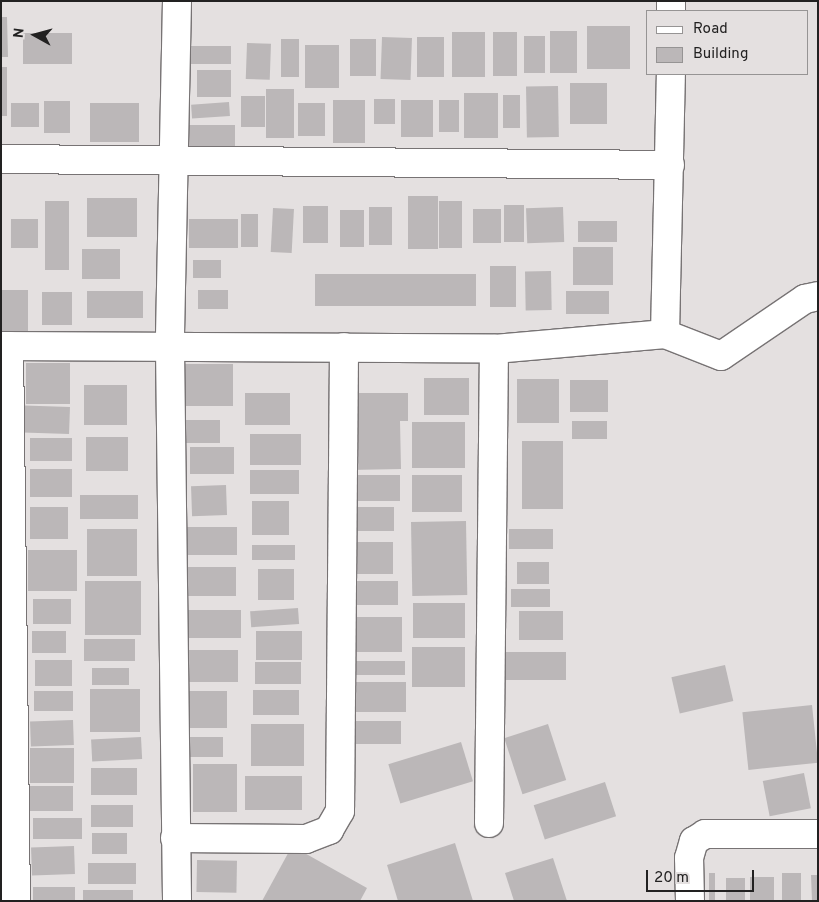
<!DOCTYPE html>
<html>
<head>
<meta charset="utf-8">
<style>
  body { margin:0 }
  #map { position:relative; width:819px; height:902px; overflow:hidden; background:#e4e0e0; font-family:Overpass,sans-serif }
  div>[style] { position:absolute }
  .building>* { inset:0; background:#bbb7b8; transform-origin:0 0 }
  .roads { filter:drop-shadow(1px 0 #777374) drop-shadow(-1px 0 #777374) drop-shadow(0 1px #777374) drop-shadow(0 -1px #777374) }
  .minor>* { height:28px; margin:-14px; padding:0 14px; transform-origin:14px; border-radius:14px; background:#fff }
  span { translate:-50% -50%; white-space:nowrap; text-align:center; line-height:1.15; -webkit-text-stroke:4.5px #e4e0e0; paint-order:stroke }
  .frame { position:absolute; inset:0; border:2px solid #222121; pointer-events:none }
  .legend { position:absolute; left:646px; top:10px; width:162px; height:65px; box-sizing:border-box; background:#e4e0e0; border:1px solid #969494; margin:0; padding:6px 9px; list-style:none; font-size:15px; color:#222121 }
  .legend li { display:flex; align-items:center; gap:10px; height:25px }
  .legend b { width:25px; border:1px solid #969494 }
  .north { position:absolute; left:10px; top:10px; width:50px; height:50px; -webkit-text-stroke:4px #e4e0e0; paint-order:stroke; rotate:277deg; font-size:14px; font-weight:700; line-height:20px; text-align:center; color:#222121 }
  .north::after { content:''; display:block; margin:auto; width:18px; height:22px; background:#222121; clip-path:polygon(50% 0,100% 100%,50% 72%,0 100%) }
  .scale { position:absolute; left:646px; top:870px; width:108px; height:22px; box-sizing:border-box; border:2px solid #222121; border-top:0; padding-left:6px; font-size:15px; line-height:18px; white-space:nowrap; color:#222121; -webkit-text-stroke:4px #e4e0e0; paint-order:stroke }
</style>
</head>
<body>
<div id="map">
  <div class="building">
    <i style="clip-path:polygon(1px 17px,7px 17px,8px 57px,1px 57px)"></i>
    <i style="left:587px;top:26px;width:43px;height:43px"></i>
    <i style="left:550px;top:31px;width:27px;height:42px"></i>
    <i style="left:452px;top:32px;width:33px;height:45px"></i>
    <i style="left:493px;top:32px;width:24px;height:44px"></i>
    <i style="left:23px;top:33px;width:49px;height:31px"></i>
    <i style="left:524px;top:36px;width:21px;height:37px"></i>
    <i style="left:382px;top:37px;width:30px;height:42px;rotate:2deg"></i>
    <i style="left:417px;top:37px;width:27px;height:40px"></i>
    <i style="left:281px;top:39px;width:18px;height:38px"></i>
    <i style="left:350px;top:39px;width:26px;height:37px"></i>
    <i style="left:247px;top:43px;width:24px;height:36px;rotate:2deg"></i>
    <i style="left:305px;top:45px;width:34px;height:43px"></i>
    <i style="left:189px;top:46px;width:42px;height:18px"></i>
    <i style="left:1px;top:67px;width:6px;height:49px"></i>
    <i style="left:231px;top:70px;width:27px;height:34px;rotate:90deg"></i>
    <i style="left:607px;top:83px;width:41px;height:37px;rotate:90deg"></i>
    <i style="left:558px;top:86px;width:51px;height:32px;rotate:89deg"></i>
    <i style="left:266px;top:89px;width:28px;height:49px"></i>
    <i style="left:464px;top:93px;width:34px;height:45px"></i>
    <i style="left:503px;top:95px;width:17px;height:33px"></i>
    <i style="left:241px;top:96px;width:24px;height:31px"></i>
    <i style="left:395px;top:99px;width:25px;height:21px;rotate:90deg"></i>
    <i style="left:333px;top:100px;width:32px;height:43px"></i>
    <i style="left:433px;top:100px;width:37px;height:32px;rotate:90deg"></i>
    <i style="left:439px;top:100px;width:20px;height:32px"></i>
    <i style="left:70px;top:101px;width:32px;height:26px;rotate:90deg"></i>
    <i style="left:229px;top:102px;width:14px;height:38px;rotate:86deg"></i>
    <i style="left:39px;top:103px;width:24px;height:28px;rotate:90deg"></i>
    <i style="left:90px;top:103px;width:49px;height:39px"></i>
    <i style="left:325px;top:103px;width:33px;height:27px;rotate:90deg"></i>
    <i style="left:186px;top:125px;width:49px;height:22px"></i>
    <i style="left:438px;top:196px;width:53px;height:30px;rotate:90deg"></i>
    <i style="left:137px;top:198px;width:39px;height:50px;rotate:90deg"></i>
    <i style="left:45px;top:201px;width:24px;height:69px"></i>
    <i style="left:439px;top:201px;width:23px;height:47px"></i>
    <i style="left:504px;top:205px;width:20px;height:37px"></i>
    <i style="left:303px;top:206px;width:25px;height:37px"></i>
    <i style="left:392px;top:207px;width:38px;height:23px;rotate:90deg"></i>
    <i style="left:563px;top:207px;width:35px;height:37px;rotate:88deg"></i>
    <i style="left:273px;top:208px;width:21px;height:44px;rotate:3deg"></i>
    <i style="left:473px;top:209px;width:28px;height:34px"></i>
    <i style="left:340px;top:210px;width:24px;height:37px"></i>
    <i style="left:241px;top:214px;width:17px;height:33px"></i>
    <i style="left:11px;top:219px;width:27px;height:29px"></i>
    <i style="left:238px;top:219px;width:29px;height:49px;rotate:90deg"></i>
    <i style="left:578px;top:221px;width:39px;height:21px"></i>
    <i style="left:613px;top:247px;width:38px;height:40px;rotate:90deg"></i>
    <i style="left:120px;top:249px;width:30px;height:38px;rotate:90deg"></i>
    <i style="left:193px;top:260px;width:28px;height:18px"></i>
    <i style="left:516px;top:266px;width:41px;height:26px;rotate:90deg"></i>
    <i style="left:551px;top:271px;width:39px;height:26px;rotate:89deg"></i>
    <i style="left:476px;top:274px;width:32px;height:161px;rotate:90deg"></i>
    <i style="left:2px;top:290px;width:26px;height:42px"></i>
    <i style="left:198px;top:290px;width:30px;height:19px"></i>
    <i style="left:87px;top:291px;width:56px;height:27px"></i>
    <i style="left:566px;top:291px;width:43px;height:23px"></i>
    <i style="left:42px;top:292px;width:30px;height:33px"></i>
    <i style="left:70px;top:363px;width:41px;height:44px;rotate:90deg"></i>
    <i style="left:233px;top:364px;width:42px;height:49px;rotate:90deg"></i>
    <i style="left:424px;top:378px;width:45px;height:37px"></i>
    <i style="left:517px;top:379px;width:42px;height:44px"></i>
    <i style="left:570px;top:380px;width:38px;height:32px"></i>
    <i style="left:84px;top:385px;width:43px;height:40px"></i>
    <i style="left:245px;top:393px;width:45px;height:32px"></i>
    <i style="clip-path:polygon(348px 393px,408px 393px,408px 421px,400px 421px,401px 469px,349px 470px)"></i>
    <i style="left:70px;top:407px;width:27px;height:46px;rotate:92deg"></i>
    <i style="left:184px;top:420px;width:36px;height:23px"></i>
    <i style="left:572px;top:421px;width:35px;height:18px"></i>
    <i style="left:465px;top:422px;width:46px;height:53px;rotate:90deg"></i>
    <i style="left:250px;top:434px;width:51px;height:31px"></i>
    <i style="left:86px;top:437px;width:42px;height:34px"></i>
    <i style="left:30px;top:438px;width:42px;height:23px"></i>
    <i style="left:563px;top:441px;width:68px;height:41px;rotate:90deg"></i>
    <i style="left:234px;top:447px;width:27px;height:44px;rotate:90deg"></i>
    <i style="left:30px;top:469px;width:42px;height:28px"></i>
    <i style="left:250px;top:470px;width:49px;height:24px"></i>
    <i style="left:355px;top:475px;width:45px;height:26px"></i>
    <i style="left:462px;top:475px;width:37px;height:50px;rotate:90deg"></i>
    <i style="left:226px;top:485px;width:30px;height:35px;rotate:88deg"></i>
    <i style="left:80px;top:495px;width:58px;height:24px"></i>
    <i style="left:289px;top:501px;width:34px;height:37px;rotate:90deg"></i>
    <i style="left:30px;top:507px;width:38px;height:32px"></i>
    <i style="left:346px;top:507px;width:48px;height:24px"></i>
    <i style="left:466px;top:521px;width:74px;height:55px;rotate:89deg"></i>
    <i style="left:186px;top:527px;width:51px;height:28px"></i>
    <i style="left:87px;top:529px;width:50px;height:47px"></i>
    <i style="left:509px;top:529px;width:44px;height:20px"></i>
    <i style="left:346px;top:542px;width:47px;height:32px"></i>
    <i style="left:252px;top:545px;width:43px;height:15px"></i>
    <i style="left:28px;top:550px;width:49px;height:41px"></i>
    <i style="left:517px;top:562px;width:32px;height:22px"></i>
    <i style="left:236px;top:567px;width:29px;height:51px;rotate:90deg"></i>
    <i style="left:258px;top:569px;width:36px;height:31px"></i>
    <i style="left:85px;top:581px;width:56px;height:54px"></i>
    <i style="left:348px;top:581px;width:50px;height:24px"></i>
    <i style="left:511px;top:589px;width:39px;height:18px"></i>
    <i style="left:33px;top:599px;width:38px;height:25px"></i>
    <i style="left:413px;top:603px;width:52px;height:35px"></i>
    <i style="left:298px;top:608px;width:16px;height:48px;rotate:86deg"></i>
    <i style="left:241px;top:610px;width:28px;height:54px;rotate:90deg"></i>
    <i style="left:519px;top:611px;width:44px;height:29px"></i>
    <i style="left:402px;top:617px;width:35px;height:51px;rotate:90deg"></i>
    <i style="left:32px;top:631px;width:34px;height:22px"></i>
    <i style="left:256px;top:631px;width:46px;height:29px"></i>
    <i style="left:84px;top:639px;width:51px;height:22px"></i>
    <i style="left:465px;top:647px;width:40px;height:53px;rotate:90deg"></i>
    <i style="left:186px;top:650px;width:52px;height:32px"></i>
    <i style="left:566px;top:652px;width:28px;height:66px;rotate:90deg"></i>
    <i style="left:35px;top:660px;width:37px;height:26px"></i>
    <i style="left:405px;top:661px;width:14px;height:56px;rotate:90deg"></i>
    <i style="left:255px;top:662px;width:46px;height:22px"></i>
    <i style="left:725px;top:665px;width:37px;height:55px;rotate:77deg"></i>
    <i style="left:92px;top:668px;width:37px;height:17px"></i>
    <i style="left:353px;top:682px;width:53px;height:30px"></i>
    <i style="left:140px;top:689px;width:43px;height:50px;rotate:90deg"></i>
    <i style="left:299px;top:690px;width:25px;height:46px;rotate:90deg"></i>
    <i style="left:34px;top:691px;width:39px;height:20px"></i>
    <i style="left:184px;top:691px;width:43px;height:37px"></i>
    <i style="left:812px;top:705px;width:58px;height:70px;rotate:84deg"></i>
    <i style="left:73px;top:720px;width:25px;height:43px;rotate:88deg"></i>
    <i style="left:401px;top:721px;width:23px;height:51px;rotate:90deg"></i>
    <i style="left:304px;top:724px;width:42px;height:53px;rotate:90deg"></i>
    <i style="left:548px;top:724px;width:59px;height:46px;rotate:72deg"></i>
    <i style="left:141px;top:737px;width:22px;height:50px;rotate:87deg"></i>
    <i style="left:175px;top:737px;width:48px;height:20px"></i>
    <i style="left:461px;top:742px;width:41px;height:76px;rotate:73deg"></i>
    <i style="left:74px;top:748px;width:35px;height:44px;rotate:90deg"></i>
    <i style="left:237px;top:764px;width:48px;height:44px;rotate:90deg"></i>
    <i style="left:137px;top:768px;width:27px;height:46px;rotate:90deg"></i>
    <i style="left:804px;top:773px;width:36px;height:42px;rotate:79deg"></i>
    <i style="left:245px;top:776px;width:57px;height:34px"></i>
    <i style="left:605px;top:782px;width:36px;height:75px;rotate:72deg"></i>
    <i style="left:30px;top:786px;width:43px;height:25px"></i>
    <i style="left:91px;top:805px;width:42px;height:22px"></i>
    <i style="left:33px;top:818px;width:49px;height:21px"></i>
    <i style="left:127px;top:833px;width:21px;height:35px;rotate:90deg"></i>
    <i style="clip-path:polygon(455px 843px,473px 901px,398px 901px,387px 865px)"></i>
    <i style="left:74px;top:846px;width:28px;height:43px;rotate:88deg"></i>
    <i style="clip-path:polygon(292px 846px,367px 888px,360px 901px,262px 901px)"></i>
    <i style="clip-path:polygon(553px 858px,567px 901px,514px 901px,505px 873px)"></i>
    <i style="left:197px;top:860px;width:40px;height:32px;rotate:1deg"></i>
    <i style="left:88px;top:863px;width:48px;height:21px"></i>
    <i style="left:709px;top:873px;width:6px;height:28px"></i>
    <i style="left:801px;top:873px;width:28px;height:19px;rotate:90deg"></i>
    <i style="clip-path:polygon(811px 875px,818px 875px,818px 901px,812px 901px)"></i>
    <i style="left:750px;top:877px;width:24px;height:24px"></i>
    <i style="left:726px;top:878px;width:19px;height:23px"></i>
    <i style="left:33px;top:887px;width:42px;height:14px"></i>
    <i style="left:83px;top:890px;width:50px;height:11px"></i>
  </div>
  <div class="roads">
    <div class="minor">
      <i style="left:177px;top:1px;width:348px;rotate:91.2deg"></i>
      <i style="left:170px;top:349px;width:552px;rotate:89.27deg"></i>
      <i style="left:671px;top:11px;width:10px;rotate:-90deg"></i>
      <i style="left:1px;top:159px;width:669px;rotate:0.51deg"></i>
      <i style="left:665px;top:334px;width:260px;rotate:-88.7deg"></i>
      <i style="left:1px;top:346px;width:493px;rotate:0.3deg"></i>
      <i style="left:494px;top:349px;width:172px;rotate:-5deg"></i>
      <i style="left:665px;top:334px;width:60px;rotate:21.4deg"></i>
      <i style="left:721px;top:356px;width:102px;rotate:-34.2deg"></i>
      <i style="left:805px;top:299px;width:13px;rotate:-13deg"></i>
      <i style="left:9px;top:346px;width:555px;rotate:89.28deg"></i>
      <i style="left:489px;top:823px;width:474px;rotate:-89.4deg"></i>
      <i style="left:175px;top:838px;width:131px;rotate:0.4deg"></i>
      <i style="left:306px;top:839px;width:25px;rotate:-21deg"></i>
      <i style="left:329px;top:830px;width:22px;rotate:-60deg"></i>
      <i style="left:340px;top:811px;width:464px;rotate:-89.5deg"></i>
      <i style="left:690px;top:901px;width:43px;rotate:-91.3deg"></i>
      <i style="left:689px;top:858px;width:18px;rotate:-74deg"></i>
      <i style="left:694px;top:841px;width:13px;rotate:-32deg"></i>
      <i style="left:705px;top:834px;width:113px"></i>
    </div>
  </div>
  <div class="frame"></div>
  <ul class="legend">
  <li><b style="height:6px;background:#fff"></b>Road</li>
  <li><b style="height:14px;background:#bbb7b8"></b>Building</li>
  </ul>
  <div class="north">N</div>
  <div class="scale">20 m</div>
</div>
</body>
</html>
